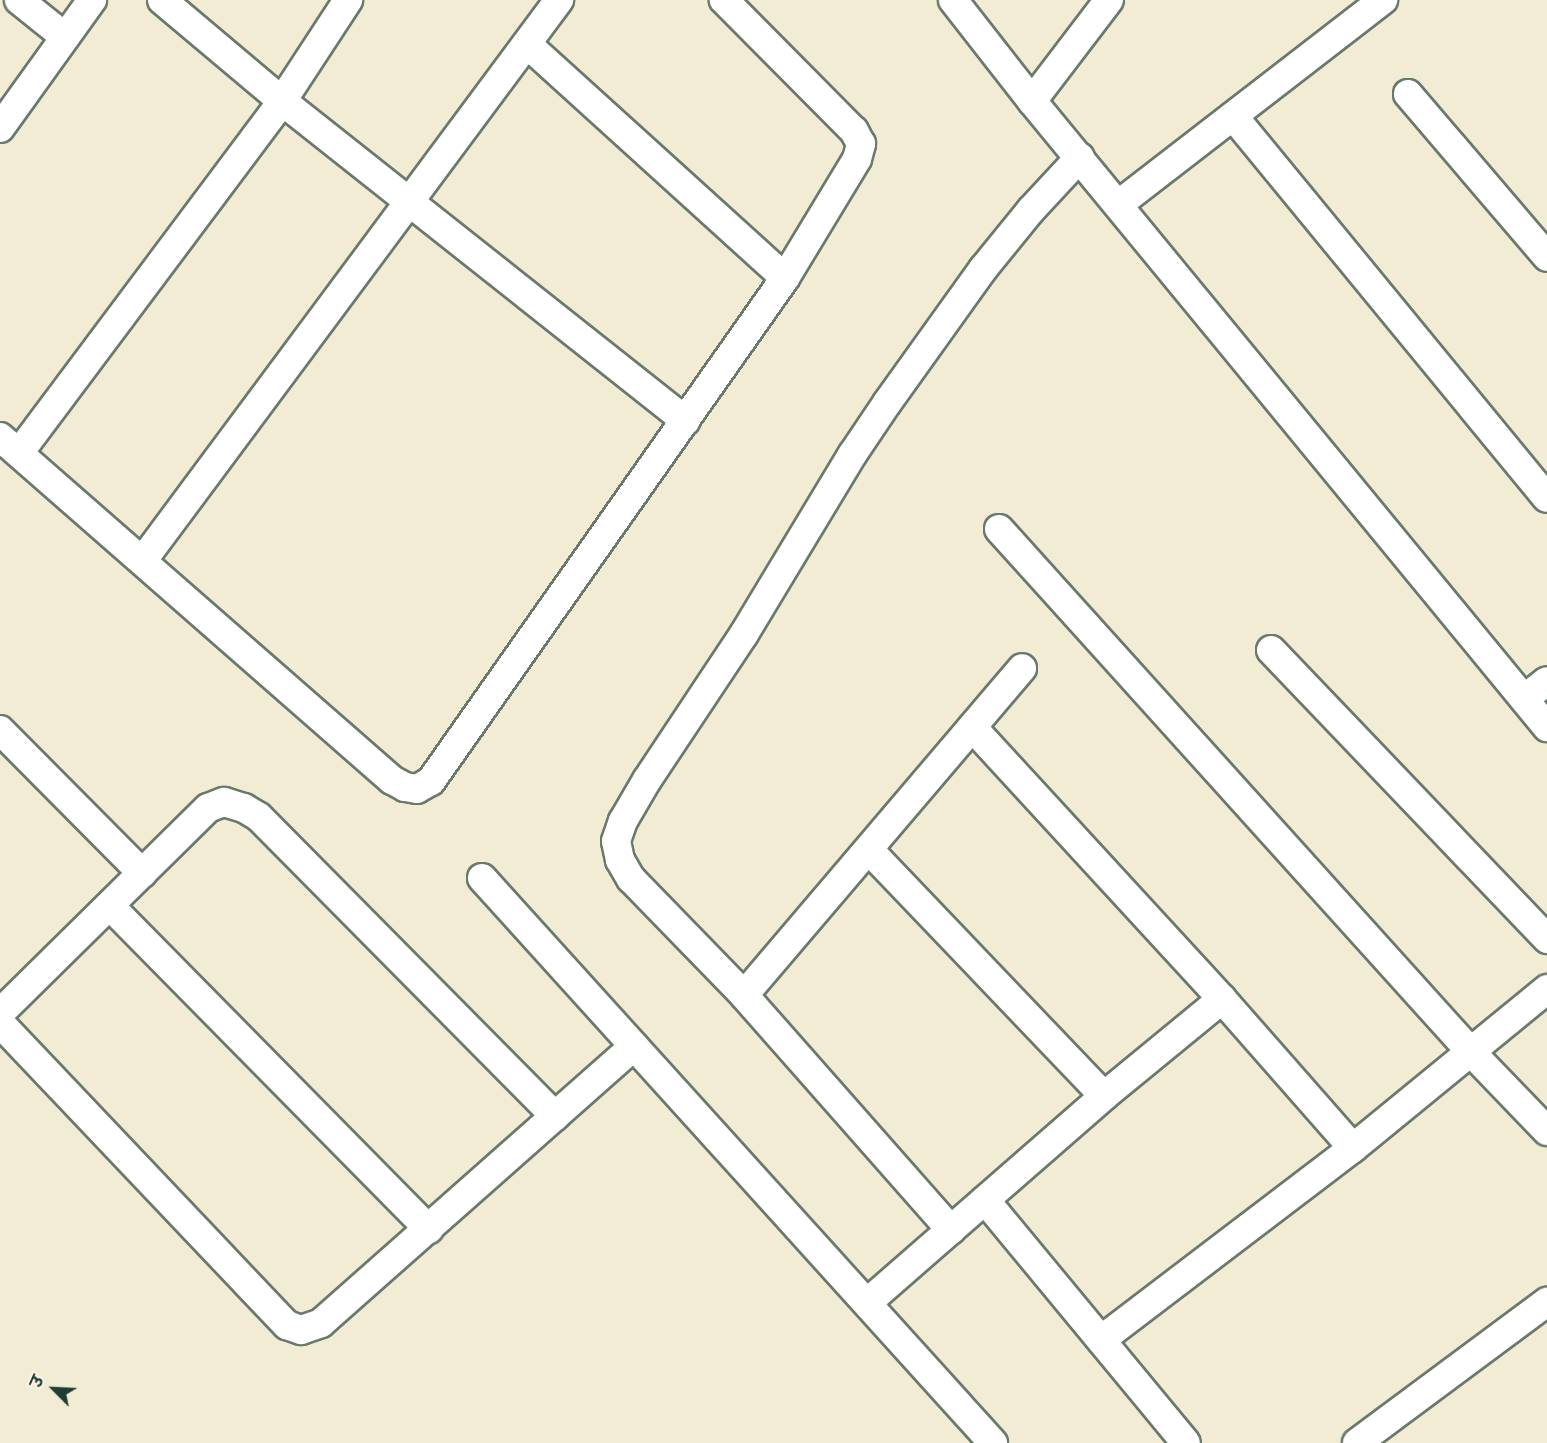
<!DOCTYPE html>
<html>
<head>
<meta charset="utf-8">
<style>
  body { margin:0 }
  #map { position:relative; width:1547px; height:1443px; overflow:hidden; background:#f3ecd4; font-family:Itim,"Playpen Sans Deva",sans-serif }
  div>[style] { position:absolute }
  .roads { filter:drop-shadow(2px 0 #697a6c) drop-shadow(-2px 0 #697a6c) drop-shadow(0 2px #697a6c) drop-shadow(0 -2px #697a6c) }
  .minor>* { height:28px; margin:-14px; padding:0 14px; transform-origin:14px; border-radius:14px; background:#fff }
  span { translate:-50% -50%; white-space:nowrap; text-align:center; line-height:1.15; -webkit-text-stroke:4.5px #fcf5e5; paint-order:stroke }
  .north { position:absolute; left:24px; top:1359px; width:60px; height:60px; -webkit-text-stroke:4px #fcf5e5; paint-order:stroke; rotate:294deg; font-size:16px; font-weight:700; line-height:24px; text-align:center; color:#1f3d34 }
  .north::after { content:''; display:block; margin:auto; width:21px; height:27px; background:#1f3d34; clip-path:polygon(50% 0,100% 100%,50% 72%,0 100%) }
</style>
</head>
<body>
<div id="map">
  <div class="roads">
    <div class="minor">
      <i style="left:19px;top:0;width:59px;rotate:38.8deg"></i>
      <i style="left:162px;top:0;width:157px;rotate:40.1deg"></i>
      <i style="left:282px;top:101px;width:515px;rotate:38.38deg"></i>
      <i style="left:953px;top:0;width:128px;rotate:52deg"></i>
      <i style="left:1032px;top:101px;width:811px;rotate:50.56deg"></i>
      <i style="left:527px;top:44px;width:348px;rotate:42.2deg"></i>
      <i style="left:1408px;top:94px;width:214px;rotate:49.5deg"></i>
      <i style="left:1032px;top:101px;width:127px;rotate:-52.7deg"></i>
      <i style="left:1233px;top:116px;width:494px;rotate:50.6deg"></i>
      <i style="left:0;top:128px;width:158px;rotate:-54.3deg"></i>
      <i style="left:1119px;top:204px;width:334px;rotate:-37.7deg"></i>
      <i style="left:0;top:437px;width:521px;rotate:41.19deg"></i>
      <i style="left:392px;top:780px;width:15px;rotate:28deg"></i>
      <i style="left:405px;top:787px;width:12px;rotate:9deg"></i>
      <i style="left:417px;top:789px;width:16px;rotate:-30deg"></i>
      <i style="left:431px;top:781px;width:615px;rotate:-54.86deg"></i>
      <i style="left:785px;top:278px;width:139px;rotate:-58.8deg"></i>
      <i style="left:857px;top:159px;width:16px;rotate:-75deg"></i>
      <i style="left:861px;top:144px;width:15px;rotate:-118deg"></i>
      <i style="left:854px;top:131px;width:185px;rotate:-134.8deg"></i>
      <i style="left:19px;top:453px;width:439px;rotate:-53.2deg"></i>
      <i style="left:282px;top:101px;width:121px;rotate:-56.8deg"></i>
      <i style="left:999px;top:529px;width:703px;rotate:47.94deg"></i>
      <i style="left:1470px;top:1051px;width:111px;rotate:46.1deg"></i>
      <i style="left:143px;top:560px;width:698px;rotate:-53.39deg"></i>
      <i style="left:1271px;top:650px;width:400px;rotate:46.3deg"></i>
      <i style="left:1524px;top:699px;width:29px;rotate:-38deg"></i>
      <i style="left:972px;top:727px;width:369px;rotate:47.4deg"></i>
      <i style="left:1222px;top:999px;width:198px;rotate:48.7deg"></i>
      <i style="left:0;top:730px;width:202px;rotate:45.2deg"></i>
      <i style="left:869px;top:850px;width:340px;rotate:46.3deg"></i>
      <i style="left:482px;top:878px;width:762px;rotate:47.87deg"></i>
      <i style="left:110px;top:906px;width:454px;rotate:45.4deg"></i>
      <i style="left:744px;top:995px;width:429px;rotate:-49.6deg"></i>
      <i style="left:0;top:1013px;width:292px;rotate:-44.6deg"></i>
      <i style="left:208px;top:808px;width:17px;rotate:-21deg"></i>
      <i style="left:224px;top:802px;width:21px;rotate:17deg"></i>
      <i style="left:244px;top:808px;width:17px;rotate:31deg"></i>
      <i style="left:259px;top:817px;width:421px;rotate:45.3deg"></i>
      <i style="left:0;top:1023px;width:417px;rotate:46.5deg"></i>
      <i style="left:287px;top:1325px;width:15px;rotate:20deg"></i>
      <i style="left:301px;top:1330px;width:21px;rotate:-19deg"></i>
      <i style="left:321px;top:1323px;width:418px;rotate:-41.5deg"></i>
      <i style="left:985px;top:1200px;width:315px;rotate:50.4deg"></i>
      <i style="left:951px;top:1230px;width:313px;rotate:-131.4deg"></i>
      <i style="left:744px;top:995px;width:162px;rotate:-134.2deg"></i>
      <i style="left:631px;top:879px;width:22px;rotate:-120deg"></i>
      <i style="left:620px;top:860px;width:19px;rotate:-102deg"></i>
      <i style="left:616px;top:841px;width:21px;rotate:-71deg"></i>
      <i style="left:623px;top:821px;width:48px;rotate:-59.7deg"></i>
      <i style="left:647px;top:780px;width:175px;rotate:-56.4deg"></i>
      <i style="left:744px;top:634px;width:209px;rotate:-58.9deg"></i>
      <i style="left:852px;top:455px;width:63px;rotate:-56.1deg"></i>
      <i style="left:887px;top:403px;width:165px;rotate:-54.4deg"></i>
      <i style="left:983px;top:269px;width:76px;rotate:-50.9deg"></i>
      <i style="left:1031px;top:210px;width:72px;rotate:-47.2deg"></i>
      <i style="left:868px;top:1302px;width:313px;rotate:-41.1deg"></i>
      <i style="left:1104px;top:1096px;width:153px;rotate:-39.4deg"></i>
      <i style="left:1101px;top:1340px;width:317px;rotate:-37.3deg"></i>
      <i style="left:1353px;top:1148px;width:251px;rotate:-39.3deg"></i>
      <i style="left:1357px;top:1443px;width:237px;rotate:-36.6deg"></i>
    </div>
  </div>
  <div class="north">उ</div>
</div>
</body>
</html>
